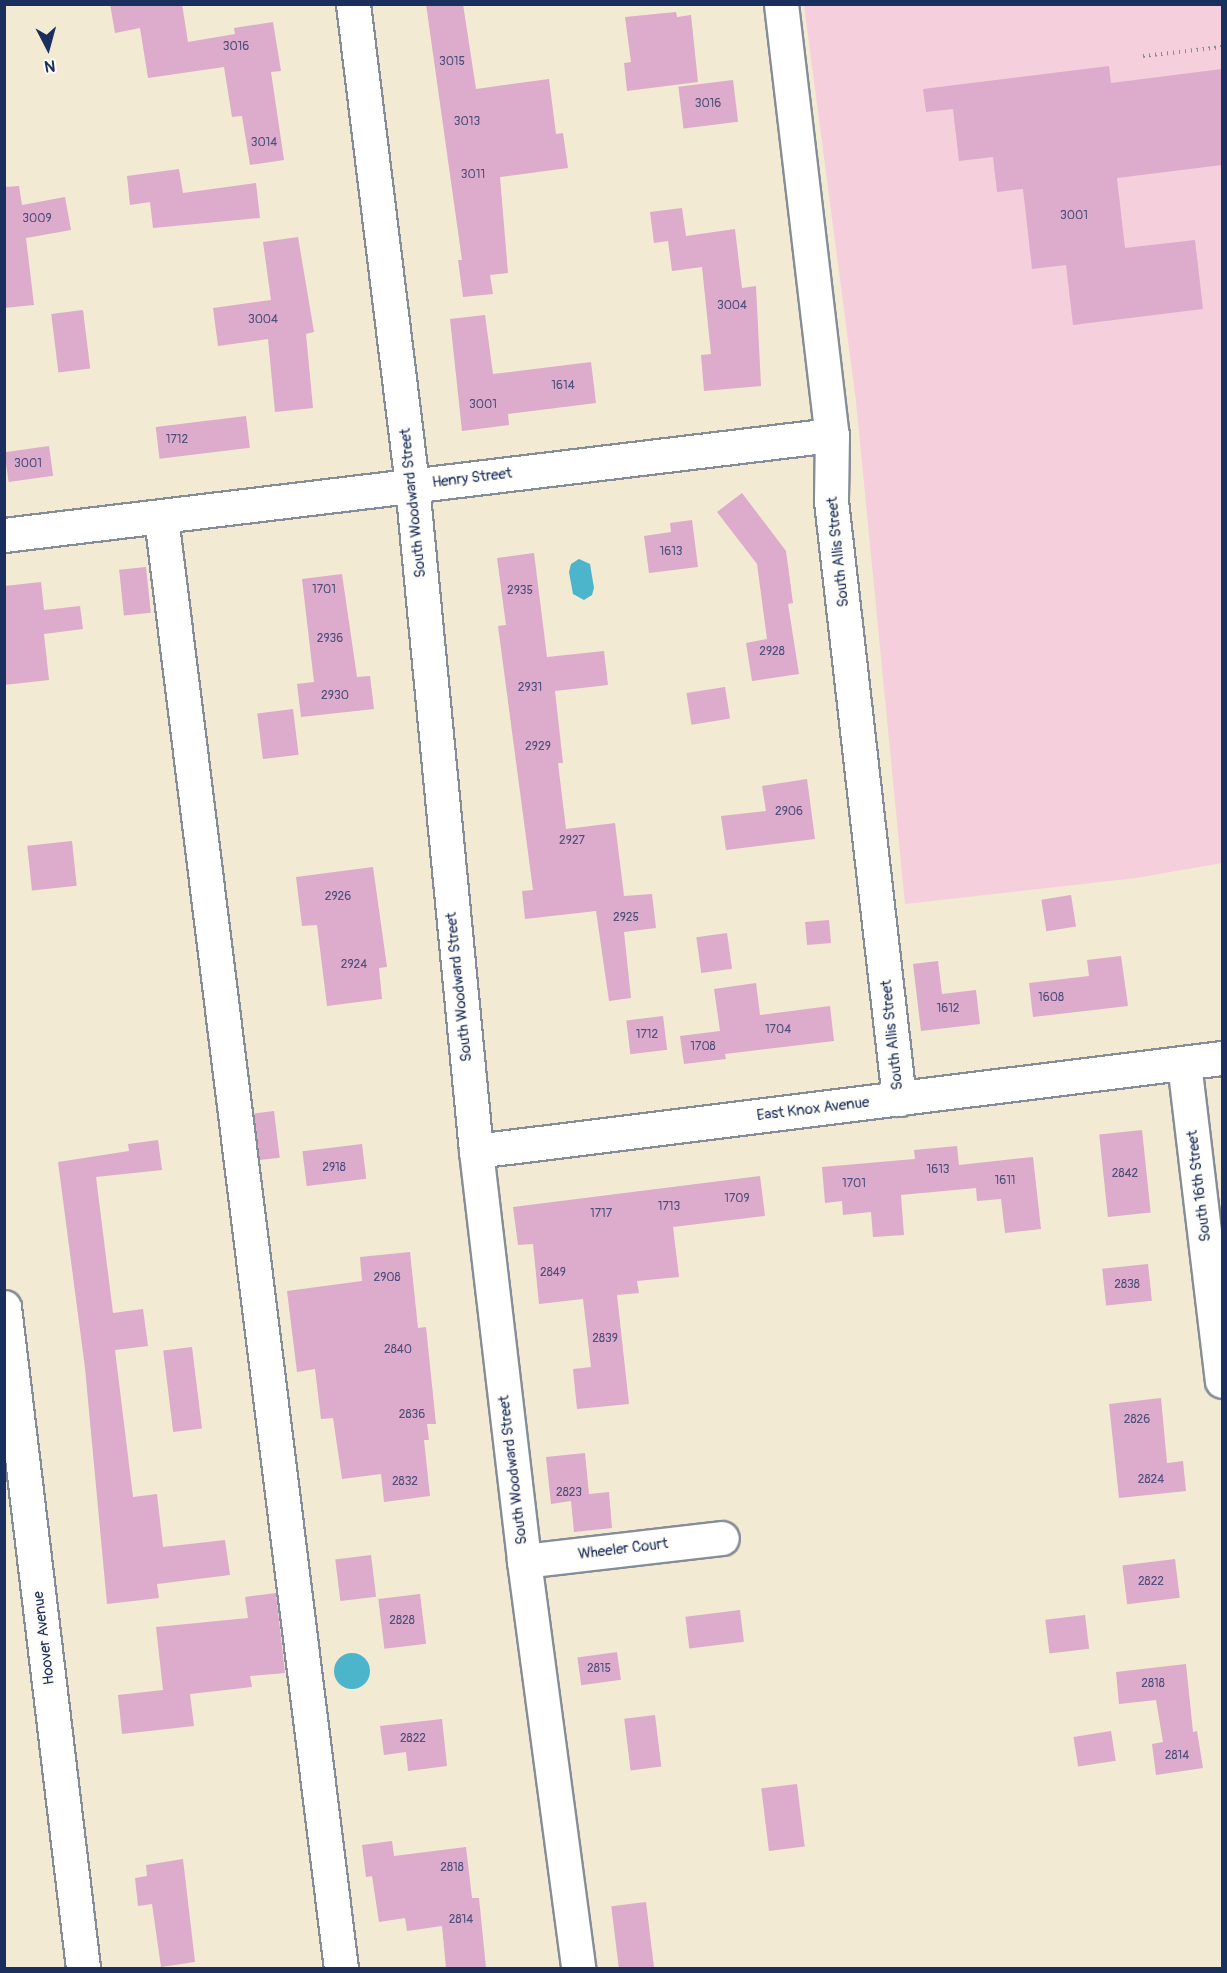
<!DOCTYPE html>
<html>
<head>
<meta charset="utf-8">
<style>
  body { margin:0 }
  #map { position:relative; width:1227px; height:1973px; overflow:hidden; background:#f2ead2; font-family:Pangolin,sans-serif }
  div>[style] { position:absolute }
  .built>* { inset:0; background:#f5cfdb }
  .water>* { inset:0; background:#4db5cb }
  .round { border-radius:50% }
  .building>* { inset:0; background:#ddabcc; transform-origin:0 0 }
  .path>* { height:4px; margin-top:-2px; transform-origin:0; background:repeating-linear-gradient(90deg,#868c98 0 1.5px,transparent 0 6px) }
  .roads { filter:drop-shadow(2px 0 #868c98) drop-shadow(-2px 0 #868c98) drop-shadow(0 2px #868c98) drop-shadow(0 -2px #868c98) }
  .minor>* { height:33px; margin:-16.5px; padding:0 16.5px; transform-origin:16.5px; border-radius:16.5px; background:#fff }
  span { translate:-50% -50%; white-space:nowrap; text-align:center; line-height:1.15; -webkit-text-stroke:5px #fdfcf7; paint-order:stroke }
  .number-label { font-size:12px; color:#4c4e7a }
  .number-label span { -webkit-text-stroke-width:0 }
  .street-label { font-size:15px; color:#1b2f5e }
  .frame { position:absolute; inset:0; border:6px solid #1b2f5e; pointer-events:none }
  .north { position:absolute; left:18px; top:18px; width:60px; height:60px; -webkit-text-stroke:4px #fdfcf7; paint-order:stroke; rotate:174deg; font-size:16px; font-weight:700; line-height:24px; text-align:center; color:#1b2f5e }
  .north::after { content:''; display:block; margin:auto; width:21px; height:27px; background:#1b2f5e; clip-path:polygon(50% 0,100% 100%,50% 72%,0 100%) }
</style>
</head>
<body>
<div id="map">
  <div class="built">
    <i style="clip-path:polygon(804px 5px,1222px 5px,1222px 863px,1136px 878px,905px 904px,856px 401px)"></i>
  </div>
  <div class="water">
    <i style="clip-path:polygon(579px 559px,590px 564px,594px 588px,592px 595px,584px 600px,573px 594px,569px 572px,571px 564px)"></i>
    <i class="round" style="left:334px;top:1653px;width:36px;height:36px"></i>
  </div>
  <div class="building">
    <i style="clip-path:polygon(110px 4px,182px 4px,188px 42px,235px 34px,234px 28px,273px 22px,281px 71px,271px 72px,284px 160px,250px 165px,242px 116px,232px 117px,224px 67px,148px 78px,140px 28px,115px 33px)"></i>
    <i style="clip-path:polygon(426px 4px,463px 4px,476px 89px,549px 79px,556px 134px,563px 133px,568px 168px,500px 177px,508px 273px,490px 275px,493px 294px,463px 297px,458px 260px,462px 260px)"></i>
    <i style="clip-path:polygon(676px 12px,677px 17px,691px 15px,698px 82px,627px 91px,624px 63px,631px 62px,625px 17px)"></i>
    <i style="clip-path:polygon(1109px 66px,1111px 83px,1222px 69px,1222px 165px,1117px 178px,1125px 248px,1195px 240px,1203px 309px,1073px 325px,1066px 265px,1032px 269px,1023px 189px,997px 192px,993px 157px,959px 161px,953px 109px,926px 112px,923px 89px)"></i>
    <i style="left:733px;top:80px;width:42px;height:55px;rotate:83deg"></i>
    <i style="clip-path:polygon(179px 169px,183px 193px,256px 183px,260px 218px,153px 228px,150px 202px,130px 205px,127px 176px)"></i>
    <i style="clip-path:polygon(19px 186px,22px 205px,65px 197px,71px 230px,26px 238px,34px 305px,4px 308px,4px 187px)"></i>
    <i style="clip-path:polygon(682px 208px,686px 236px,735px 229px,742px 288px,756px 286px,761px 386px,704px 391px,701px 355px,711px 354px,702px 267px,672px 271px,668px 241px,654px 243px,650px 212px)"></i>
    <i style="clip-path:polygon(298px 237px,314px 332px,306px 334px,313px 408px,275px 412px,268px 339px,218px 346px,213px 308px,271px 300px,263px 242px)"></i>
    <i style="left:83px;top:310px;width:59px;height:32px;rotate:83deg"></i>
    <i style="clip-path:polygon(485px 315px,493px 374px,591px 362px,596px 403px,508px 414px,509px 425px,462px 431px,450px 319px)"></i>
    <i style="left:246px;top:416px;width:32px;height:91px;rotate:83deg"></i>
    <i style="left:49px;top:446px;width:30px;height:45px;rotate:82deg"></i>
    <i style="clip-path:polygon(742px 493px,786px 551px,793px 603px,788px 604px,799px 674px,752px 681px,746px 643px,767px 639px,757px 564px,717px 512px)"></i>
    <i style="clip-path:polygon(692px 520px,698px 567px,649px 573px,644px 536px,671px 532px,670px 523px)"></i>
    <i style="clip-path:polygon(534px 553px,547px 657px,604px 651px,608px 685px,555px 691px,563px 763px,558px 763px,566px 829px,615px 823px,624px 896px,652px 894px,656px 928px,624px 932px,631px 998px,609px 1001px,596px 911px,525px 919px,522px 891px,533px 890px,498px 626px,506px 625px,497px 558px)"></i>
    <i style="left:146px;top:567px;width:46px;height:27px;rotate:84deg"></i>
    <i style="clip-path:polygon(342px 574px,357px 677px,370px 676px,374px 709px,301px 717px,297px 684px,314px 682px,302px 579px)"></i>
    <i style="clip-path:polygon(41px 582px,44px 610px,80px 606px,83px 629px,44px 634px,49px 680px,4px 685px,4px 586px)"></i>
    <i style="left:725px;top:687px;width:32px;height:39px;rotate:81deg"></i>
    <i style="left:293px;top:709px;width:46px;height:36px;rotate:83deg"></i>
    <i style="clip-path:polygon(807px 779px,815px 839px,726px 850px,721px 816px,766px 811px,762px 786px)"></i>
    <i style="left:72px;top:841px;width:45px;height:45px;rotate:84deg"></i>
    <i style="clip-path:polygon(373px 867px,387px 967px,379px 968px,382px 999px,327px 1006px,317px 925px,302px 926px,296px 877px)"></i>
    <i style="left:1071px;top:895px;width:32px;height:30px;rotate:81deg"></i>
    <i style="left:829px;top:920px;width:23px;height:24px;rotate:85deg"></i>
    <i style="left:727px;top:933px;width:36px;height:31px;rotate:82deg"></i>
    <i style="clip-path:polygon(1121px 956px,1128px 1006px,1033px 1017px,1029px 983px,1089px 976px,1087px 960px)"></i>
    <i style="clip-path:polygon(938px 961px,942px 994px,976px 990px,980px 1024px,921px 1031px,913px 964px)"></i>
    <i style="clip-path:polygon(756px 983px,760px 1015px,830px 1006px,834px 1041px,725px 1054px,726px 1059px,684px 1064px,680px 1036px,720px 1031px,714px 989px)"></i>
    <i style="left:663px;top:1016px;width:34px;height:37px;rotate:83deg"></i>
    <i style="left:274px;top:1111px;width:47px;height:20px;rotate:83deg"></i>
    <i style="left:1142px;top:1130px;width:83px;height:43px;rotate:84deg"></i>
    <i style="clip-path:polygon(158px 1140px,162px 1170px,96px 1177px,113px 1313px,143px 1309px,148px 1346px,115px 1350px,133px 1497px,157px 1494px,163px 1547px,225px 1540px,230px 1575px,157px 1584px,159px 1598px,107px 1604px,85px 1368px,58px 1162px,129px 1151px,128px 1144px)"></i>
    <i style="left:362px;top:1144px;width:35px;height:60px;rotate:83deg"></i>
    <i style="clip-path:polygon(957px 1146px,959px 1165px,1033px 1157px,1041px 1229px,1005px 1233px,1001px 1199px,977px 1201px,976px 1188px,901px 1195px,904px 1235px,873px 1237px,871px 1212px,843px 1215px,842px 1201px,825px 1203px,822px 1167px,915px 1159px,914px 1150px)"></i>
    <i style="clip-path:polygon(760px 1176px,765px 1216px,673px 1227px,679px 1277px,637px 1281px,639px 1293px,617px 1295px,629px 1404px,577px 1409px,573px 1369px,591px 1367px,583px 1299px,539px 1304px,533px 1244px,518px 1245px,513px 1207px)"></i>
    <i style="clip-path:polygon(410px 1252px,418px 1328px,426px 1327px,436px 1424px,427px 1424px,429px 1440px,424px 1440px,430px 1496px,384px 1502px,381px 1474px,342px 1479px,333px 1418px,321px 1419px,315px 1369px,297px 1372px,287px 1291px,362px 1281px,360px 1257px)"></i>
    <i style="left:1148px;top:1264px;width:37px;height:46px;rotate:84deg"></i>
    <i style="left:192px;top:1347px;width:82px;height:29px;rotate:83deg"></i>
    <i style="clip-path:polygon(1161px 1398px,1167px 1463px,1183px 1461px,1186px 1491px,1119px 1498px,1109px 1404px)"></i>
    <i style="clip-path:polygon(585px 1453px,589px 1494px,609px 1492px,612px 1528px,574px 1532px,571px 1501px,551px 1504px,546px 1457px)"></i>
    <i style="left:371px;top:1555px;width:42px;height:36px;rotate:83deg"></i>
    <i style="left:1175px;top:1559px;width:39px;height:53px;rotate:83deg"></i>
    <i style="clip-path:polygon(276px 1593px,285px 1673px,250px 1676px,252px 1687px,190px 1694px,194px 1726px,122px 1734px,118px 1695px,163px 1690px,156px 1627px,248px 1618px,245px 1597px)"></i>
    <i style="left:420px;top:1594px;width:50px;height:42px;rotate:83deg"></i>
    <i style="left:740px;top:1610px;width:32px;height:55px;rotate:83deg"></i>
    <i style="left:1085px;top:1615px;width:34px;height:40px;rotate:83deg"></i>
    <i style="left:617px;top:1652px;width:28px;height:40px;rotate:82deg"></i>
    <i style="clip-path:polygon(1186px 1664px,1193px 1732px,1197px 1731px,1203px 1768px,1156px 1775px,1152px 1744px,1163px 1742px,1156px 1700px,1119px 1704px,1116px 1672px)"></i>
    <i style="left:655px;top:1715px;width:52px;height:31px;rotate:83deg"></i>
    <i style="clip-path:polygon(442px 1719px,447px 1766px,408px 1771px,406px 1752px,384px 1755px,380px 1726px)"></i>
    <i style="left:1111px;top:1731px;width:30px;height:38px;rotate:81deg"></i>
    <i style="left:797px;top:1784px;width:63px;height:36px;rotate:83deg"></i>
    <i style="clip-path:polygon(392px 1841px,394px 1856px,466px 1847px,472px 1898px,479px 1898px,486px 1968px,446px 1968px,442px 1926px,407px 1931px,405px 1918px,379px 1922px,372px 1876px,366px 1877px,362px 1845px)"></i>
    <i style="clip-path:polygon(183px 1859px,195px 1962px,161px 1967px,152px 1904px,138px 1906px,135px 1878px,147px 1876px,146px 1865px)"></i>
    <i style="left:646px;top:1902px;width:66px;height:35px;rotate:83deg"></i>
  </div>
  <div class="path">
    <i style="left:1143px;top:56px;width:80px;rotate:-6.5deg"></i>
  </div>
  <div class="roads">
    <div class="minor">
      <i style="left:353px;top:4px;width:485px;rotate:83deg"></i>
      <i style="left:412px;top:485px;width:669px;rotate:84.51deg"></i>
      <i style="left:476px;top:1151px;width:413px;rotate:83.3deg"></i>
      <i style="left:524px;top:1561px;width:411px;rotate:82.4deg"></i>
      <i style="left:781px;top:4px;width:434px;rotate:83.3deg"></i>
      <i style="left:832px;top:435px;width:66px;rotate:90.9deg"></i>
      <i style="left:831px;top:501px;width:602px;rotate:83.51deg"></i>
      <i style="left:161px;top:517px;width:1462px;rotate:82.93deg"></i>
      <i style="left:4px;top:535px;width:834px;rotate:-6.89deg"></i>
      <i style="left:1184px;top:1063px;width:320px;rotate:83.2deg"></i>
      <i style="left:476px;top:1151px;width:752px;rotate:-7.11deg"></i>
      <i style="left:4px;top:1307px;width:666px;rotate:83.18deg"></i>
      <i style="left:524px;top:1561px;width:199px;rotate:-6.6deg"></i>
    </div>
  </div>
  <div class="number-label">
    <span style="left:236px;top:47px">3016</span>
    <span style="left:452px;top:62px">3015</span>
    <span style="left:708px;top:104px">3016</span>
    <span style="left:467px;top:122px">3013</span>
    <span style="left:264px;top:143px">3014</span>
    <span style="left:473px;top:175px">3011</span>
    <span style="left:1074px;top:216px">3001</span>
    <span style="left:37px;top:219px">3009</span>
    <span style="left:732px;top:306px">3004</span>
    <span style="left:263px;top:320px">3004</span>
    <span style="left:563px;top:386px">1614</span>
    <span style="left:483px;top:405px">3001</span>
    <span style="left:177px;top:440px">1712</span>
    <span style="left:28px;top:464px">3001</span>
    <span style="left:671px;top:552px">1613</span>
    <span style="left:324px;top:590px">1701</span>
    <span style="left:520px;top:591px">2935</span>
    <span style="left:330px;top:639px">2936</span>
    <span style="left:772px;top:652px">2928</span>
    <span style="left:530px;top:688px">2931</span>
    <span style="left:335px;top:696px">2930</span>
    <span style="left:538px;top:747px">2929</span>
    <span style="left:789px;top:812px">2906</span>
    <span style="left:572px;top:841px">2927</span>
    <span style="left:338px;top:897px">2926</span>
    <span style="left:626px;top:918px">2925</span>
    <span style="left:354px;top:965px">2924</span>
    <span style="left:1051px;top:998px">1608</span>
    <span style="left:948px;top:1009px">1612</span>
    <span style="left:778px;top:1030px">1704</span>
    <span style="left:647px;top:1035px">1712</span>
    <span style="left:703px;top:1047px">1708</span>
    <span style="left:334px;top:1168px">2918</span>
    <span style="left:938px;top:1170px">1613</span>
    <span style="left:1125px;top:1174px">2842</span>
    <span style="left:1005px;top:1181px">1611</span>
    <span style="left:854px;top:1184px">1701</span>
    <span style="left:737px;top:1199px">1709</span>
    <span style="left:669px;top:1207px">1713</span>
    <span style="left:601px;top:1214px">1717</span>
    <span style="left:553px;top:1273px">2849</span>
    <span style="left:387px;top:1278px">2908</span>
    <span style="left:1127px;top:1285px">2838</span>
    <span style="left:605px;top:1339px">2839</span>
    <span style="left:398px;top:1350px">2840</span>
    <span style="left:412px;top:1415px">2836</span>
    <span style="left:1137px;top:1420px">2826</span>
    <span style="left:1151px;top:1480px">2824</span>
    <span style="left:405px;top:1482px">2832</span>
    <span style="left:569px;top:1493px">2823</span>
    <span style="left:1151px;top:1582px">2822</span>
    <span style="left:402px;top:1621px">2828</span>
    <span style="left:599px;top:1669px">2815</span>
    <span style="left:1153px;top:1684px">2818</span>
    <span style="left:413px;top:1739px">2822</span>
    <span style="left:1177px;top:1756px">2814</span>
    <span style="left:452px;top:1868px">2818</span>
    <span style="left:461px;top:1920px">2814</span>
  </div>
  <div class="street-label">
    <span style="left:472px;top:478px;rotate:-7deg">Henry Street</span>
    <span style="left:413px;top:503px;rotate:-96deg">South Woodward Street</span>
    <span style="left:838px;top:552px;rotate:-96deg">South Allis Street</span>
    <span style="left:459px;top:987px;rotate:-96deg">South Woodward Street</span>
    <span style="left:892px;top:1035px;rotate:-96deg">South Allis Street</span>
    <span style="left:813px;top:1109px;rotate:-7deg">East Knox Avenue</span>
    <span style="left:1199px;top:1186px;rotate:-97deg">South 16th Street</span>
    <span style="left:513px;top:1470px;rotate:-97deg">South Woodward Street</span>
    <span style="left:623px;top:1549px;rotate:-7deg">Wheeler Court</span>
    <span style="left:44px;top:1638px;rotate:-97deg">Hoover Avenue</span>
  </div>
  <div class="frame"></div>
  <div class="north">N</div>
</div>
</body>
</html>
